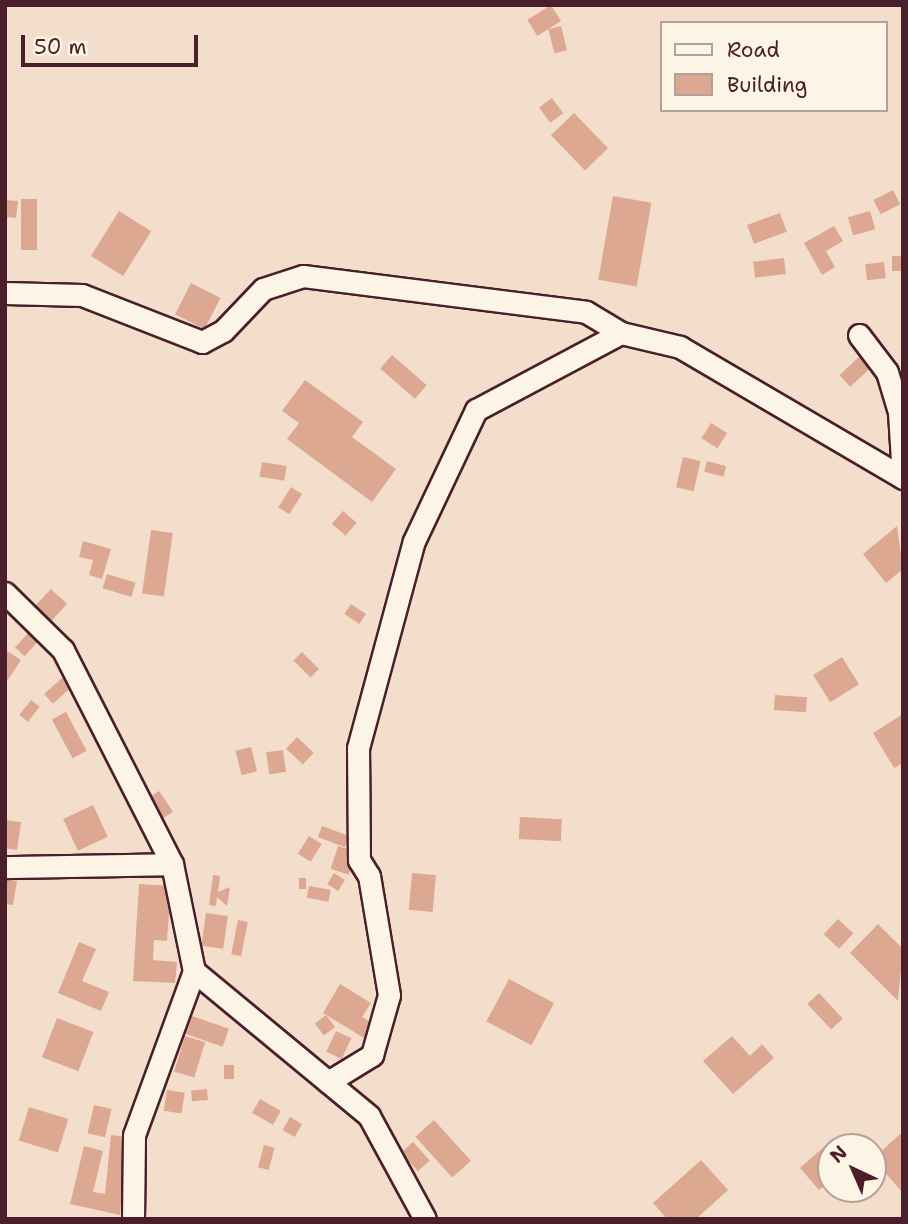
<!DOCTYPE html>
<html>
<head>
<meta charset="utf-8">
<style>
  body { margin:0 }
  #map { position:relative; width:908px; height:1224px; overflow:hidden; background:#f3decc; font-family:"Shantell Sans",sans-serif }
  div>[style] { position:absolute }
  .building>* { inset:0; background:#dda891; transform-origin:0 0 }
  .roads { filter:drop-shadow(2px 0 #4a1f2b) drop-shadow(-2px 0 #4a1f2b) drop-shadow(0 2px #4a1f2b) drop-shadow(0 -2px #4a1f2b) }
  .minor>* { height:21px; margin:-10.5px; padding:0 10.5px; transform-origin:10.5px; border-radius:10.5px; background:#fcf5e5 }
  span { translate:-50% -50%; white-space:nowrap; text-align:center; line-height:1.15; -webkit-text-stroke:5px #fcf5e5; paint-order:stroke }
  .frame { position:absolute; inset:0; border:7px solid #4a1f2b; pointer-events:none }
  .legend { position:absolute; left:660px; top:21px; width:228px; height:91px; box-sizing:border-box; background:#fcf5e5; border:2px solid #b59f9b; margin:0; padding:9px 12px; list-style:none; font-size:21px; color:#4a1f2b }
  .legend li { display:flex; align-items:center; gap:14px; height:35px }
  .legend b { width:35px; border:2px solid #b59f9b }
  .north { position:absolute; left:817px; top:1133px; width:70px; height:70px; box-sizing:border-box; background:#fcf5e5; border:2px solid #b59f9b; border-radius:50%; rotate:316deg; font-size:19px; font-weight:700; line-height:28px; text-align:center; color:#4a1f2b }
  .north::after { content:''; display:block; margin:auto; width:24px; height:32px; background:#4a1f2b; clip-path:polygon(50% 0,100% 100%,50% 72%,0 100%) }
  .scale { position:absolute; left:21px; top:35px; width:177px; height:32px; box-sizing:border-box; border:4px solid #4a1f2b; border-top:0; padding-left:9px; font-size:21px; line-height:24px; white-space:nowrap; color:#4a1f2b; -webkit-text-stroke:5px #fcf5e5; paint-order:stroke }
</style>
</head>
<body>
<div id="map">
  <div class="building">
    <i style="left:551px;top:5px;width:19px;height:28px;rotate:58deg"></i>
    <i style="left:561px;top:26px;width:25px;height:13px;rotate:76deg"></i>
    <i style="left:552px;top:98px;width:19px;height:16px;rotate:54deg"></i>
    <i style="left:574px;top:113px;width:49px;height:32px;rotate:46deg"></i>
    <i style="left:893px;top:190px;width:16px;height:22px;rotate:63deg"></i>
    <i style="left:613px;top:196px;width:39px;height:85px;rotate:10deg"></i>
    <i style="left:37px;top:199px;width:51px;height:16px;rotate:90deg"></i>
    <i style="clip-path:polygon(5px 200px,18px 201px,16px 218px,5px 217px)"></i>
    <i style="left:119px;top:211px;width:38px;height:53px;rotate:32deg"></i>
    <i style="left:870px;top:211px;width:19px;height:23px;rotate:74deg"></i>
    <i style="left:780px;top:213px;width:20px;height:35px;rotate:70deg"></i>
    <i style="clip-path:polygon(834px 226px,843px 241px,826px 251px,835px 267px,822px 275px,804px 243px)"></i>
    <i style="left:903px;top:256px;width:15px;height:11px;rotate:90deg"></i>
    <i style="left:784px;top:258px;width:16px;height:31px;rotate:83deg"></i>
    <i style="left:884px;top:262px;width:16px;height:19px;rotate:83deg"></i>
    <i style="left:191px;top:283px;width:33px;height:35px;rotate:27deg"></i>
    <i style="left:862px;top:354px;width:16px;height:31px;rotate:47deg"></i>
    <i style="left:392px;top:355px;width:46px;height:18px;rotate:41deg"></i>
    <i style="clip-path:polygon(305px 380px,363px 422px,352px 437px,396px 469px,372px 502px,287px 439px,299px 423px,282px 411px)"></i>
    <i style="left:711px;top:423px;width:19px;height:18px;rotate:32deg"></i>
    <i style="left:683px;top:457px;width:18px;height:31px;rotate:13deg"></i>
    <i style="left:707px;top:461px;width:20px;height:11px;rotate:15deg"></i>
    <i style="left:262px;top:462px;width:25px;height:15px;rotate:9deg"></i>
    <i style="left:291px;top:487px;width:13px;height:24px;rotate:32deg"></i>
    <i style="left:343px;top:511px;width:18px;height:17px;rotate:41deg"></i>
    <i style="clip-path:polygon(897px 526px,903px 569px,886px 583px,863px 554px)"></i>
    <i style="left:151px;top:530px;width:22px;height:64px;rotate:8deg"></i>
    <i style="clip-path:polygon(83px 541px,111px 549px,102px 579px,89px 575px,93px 560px,79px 557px)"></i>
    <i style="left:107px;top:574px;width:30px;height:15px;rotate:17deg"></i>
    <i style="left:51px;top:589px;width:22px;height:24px;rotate:43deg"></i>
    <i style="left:351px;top:604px;width:18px;height:12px;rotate:34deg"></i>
    <i style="left:29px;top:632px;width:13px;height:21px;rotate:42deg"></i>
    <i style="clip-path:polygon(7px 651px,21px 660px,7px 681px,5px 654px)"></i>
    <i style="left:302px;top:652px;width:24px;height:12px;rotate:45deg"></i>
    <i style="left:842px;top:657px;width:32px;height:34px;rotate:58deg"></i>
    <i style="left:62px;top:678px;width:13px;height:24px;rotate:48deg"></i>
    <i style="left:775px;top:695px;width:32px;height:15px;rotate:4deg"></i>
    <i style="left:31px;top:700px;width:11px;height:19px;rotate:38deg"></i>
    <i style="left:66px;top:712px;width:44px;height:16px;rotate:62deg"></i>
    <i style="clip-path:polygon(903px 714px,903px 763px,894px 768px,873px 733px)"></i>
    <i style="left:297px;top:737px;width:23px;height:16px;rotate:43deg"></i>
    <i style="left:251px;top:747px;width:25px;height:16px;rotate:76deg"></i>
    <i style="left:283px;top:750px;width:22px;height:17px;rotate:82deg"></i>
    <i style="left:159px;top:791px;width:25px;height:19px;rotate:56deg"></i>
    <i style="left:93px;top:805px;width:35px;height:33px;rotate:65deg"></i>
    <i style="left:520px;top:817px;width:42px;height:22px;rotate:3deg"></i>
    <i style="clip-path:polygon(5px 820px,21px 822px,17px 850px,5px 848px)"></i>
    <i style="left:322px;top:826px;width:29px;height:12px;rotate:20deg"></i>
    <i style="left:309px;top:836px;width:15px;height:21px;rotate:32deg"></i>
    <i style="left:338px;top:846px;width:19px;height:24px;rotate:18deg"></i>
    <i style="left:334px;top:873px;width:13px;height:13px;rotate:32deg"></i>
    <i style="left:412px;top:873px;width:24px;height:37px;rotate:5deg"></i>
    <i style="clip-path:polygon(213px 875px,220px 876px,218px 892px,230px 887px,227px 906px,217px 897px,216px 906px,209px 905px)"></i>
    <i style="left:299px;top:878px;width:7px;height:11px"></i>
    <i style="clip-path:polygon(5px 879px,17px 881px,13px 905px,5px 904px)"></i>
    <i style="clip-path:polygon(139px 884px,171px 886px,167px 941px,154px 940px,153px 960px,177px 962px,175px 983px,133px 981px)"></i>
    <i style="left:309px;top:886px;width:22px;height:12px;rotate:10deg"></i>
    <i style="left:206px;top:913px;width:22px;height:33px;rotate:8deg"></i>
    <i style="left:838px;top:919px;width:21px;height:21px;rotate:43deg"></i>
    <i style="left:238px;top:920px;width:10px;height:35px;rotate:11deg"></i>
    <i style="clip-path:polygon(878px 924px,903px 949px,898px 1001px,850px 953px)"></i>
    <i style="clip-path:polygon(79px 942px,96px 949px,82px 981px,109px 992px,101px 1011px,58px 993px)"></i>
    <i style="left:509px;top:979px;width:51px;height:48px;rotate:28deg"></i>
    <i style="clip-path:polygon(340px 984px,371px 1003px,362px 1017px,373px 1023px,364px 1038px,323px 1013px)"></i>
    <i style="left:819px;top:993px;width:35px;height:16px;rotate:47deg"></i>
    <i style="left:326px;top:1015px;width:15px;height:14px;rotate:53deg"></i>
    <i style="left:192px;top:1016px;width:39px;height:19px;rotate:19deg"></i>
    <i style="left:57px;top:1018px;width:39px;height:42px;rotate:21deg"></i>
    <i style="left:336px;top:1031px;width:17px;height:23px;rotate:25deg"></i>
    <i style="left:185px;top:1036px;width:21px;height:37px;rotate:17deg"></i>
    <i style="clip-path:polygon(732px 1036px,750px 1056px,762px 1044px,774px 1058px,733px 1094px,703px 1061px)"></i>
    <i style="left:224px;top:1065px;width:10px;height:14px"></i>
    <i style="left:207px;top:1089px;width:11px;height:16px;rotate:85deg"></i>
    <i style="left:167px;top:1090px;width:18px;height:21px;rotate:9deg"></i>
    <i style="left:260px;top:1099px;width:24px;height:16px;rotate:30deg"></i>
    <i style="left:94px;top:1105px;width:18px;height:29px;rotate:13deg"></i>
    <i style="left:29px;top:1107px;width:41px;height:35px;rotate:17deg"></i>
    <i style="left:290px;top:1117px;width:14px;height:15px;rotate:30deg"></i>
    <i style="left:434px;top:1120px;width:55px;height:25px;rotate:48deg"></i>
    <i style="clip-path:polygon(900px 1134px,903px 1137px,903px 1193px,873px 1159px)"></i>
    <i style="clip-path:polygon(111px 1135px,127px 1137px,120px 1215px,70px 1204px,84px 1146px,103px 1151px,93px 1192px,105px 1194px)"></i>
    <i style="left:413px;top:1142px;width:25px;height:16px;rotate:48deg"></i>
    <i style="left:264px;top:1145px;width:11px;height:23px;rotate:15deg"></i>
    <i style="clip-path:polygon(825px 1146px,831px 1180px,819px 1190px,800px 1168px)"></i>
    <i style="clip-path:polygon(701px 1160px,728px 1190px,696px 1219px,667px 1219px,653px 1203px)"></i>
  </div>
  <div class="roads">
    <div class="minor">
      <i style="left:5px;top:293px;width:77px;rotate:1.5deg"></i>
      <i style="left:82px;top:295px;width:129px;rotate:21.4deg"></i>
      <i style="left:202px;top:342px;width:24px;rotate:-28deg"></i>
      <i style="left:223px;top:331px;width:58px;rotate:-46.4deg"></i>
      <i style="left:263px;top:289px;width:42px;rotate:-18deg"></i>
      <i style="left:303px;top:276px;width:285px;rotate:7.2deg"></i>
      <i style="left:586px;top:312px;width:41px;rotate:31deg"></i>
      <i style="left:859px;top:335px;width:46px;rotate:52.9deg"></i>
      <i style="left:887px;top:372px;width:42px;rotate:73.3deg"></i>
      <i style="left:899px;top:412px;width:66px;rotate:86.5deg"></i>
      <i style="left:5px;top:593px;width:81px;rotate:44.5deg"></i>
      <i style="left:63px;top:650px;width:240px;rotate:63deg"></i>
      <i style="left:172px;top:864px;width:109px;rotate:78.4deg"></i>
      <i style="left:194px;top:971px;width:227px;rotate:39.6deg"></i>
      <i style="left:369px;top:1116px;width:117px;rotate:61.5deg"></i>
      <i style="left:5px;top:867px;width:167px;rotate:-1deg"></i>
      <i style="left:328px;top:1082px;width:52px;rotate:-31.5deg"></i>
      <i style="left:372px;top:1055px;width:62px;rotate:-74.2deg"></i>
      <i style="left:389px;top:995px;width:121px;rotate:-99.5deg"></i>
      <i style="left:369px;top:876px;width:19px;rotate:-122deg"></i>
      <i style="left:359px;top:860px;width:112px;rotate:-90.5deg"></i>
      <i style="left:358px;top:748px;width:214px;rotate:-74.9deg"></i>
      <i style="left:414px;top:541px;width:145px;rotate:-64.7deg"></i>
      <i style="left:476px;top:410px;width:164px;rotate:-28deg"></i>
      <i style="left:621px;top:333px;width:61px;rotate:13.3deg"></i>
      <i style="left:680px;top:347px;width:259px;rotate:30.4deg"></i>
      <i style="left:133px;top:1219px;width:84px;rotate:-89.3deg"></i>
      <i style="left:134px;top:1135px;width:175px;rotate:-69.9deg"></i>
    </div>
  </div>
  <div class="frame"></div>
  <ul class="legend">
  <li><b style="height:9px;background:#fcf5e5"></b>Road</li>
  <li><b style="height:19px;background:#dda891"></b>Building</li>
  </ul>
  <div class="north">N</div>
  <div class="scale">50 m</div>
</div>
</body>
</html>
